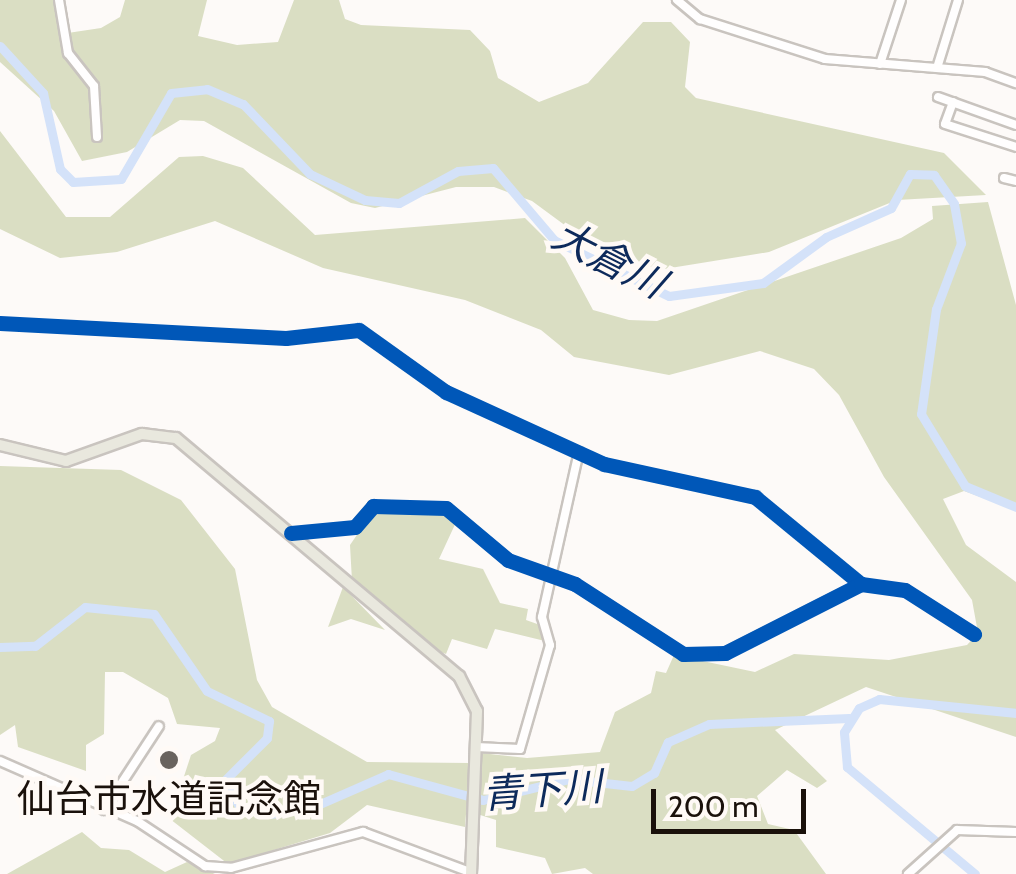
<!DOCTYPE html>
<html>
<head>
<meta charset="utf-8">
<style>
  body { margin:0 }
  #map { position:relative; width:1016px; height:874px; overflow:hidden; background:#fdfaf8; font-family:Cabin,"Noto Sans JP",sans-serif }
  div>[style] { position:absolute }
  .forest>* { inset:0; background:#dadec3 }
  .river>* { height:9px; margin:-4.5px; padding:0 4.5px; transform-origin:4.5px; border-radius:4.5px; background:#d4e2f9 }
  .roads { filter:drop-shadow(2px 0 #c9c4bf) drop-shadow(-2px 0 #c9c4bf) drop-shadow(0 2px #c9c4bf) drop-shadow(0 -2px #c9c4bf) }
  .minor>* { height:8px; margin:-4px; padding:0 4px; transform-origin:4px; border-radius:4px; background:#fffefe }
  .major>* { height:10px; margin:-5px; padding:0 5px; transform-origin:5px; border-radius:5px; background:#e9e8de }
  .cycleway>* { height:15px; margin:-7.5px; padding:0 7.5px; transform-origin:7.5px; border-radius:7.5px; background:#0057b8 }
  .dots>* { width:28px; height:28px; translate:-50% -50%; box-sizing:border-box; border:5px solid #fffaf6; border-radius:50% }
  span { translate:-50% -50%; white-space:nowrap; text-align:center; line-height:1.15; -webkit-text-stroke:9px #fffaf6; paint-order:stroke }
  .poi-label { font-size:38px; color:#1a110b }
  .water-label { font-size:40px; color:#0d2a5b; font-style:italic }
  .scale { position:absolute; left:651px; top:789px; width:155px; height:45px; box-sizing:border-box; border:5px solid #1a110b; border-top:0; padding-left:12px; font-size:30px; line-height:35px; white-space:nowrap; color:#1a110b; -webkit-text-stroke:8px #fffaf6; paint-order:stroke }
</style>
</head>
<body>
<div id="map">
  <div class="forest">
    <i style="clip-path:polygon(0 0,56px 0,61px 34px,101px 28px,120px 17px,125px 0,207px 0,198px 36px,237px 45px,278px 42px,294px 0,339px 0,345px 19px,361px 25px,470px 30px,490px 51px,498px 78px,539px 102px,588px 83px,643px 22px,671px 22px,690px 42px,685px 87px,696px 98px,944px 153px,986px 195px,897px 200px,769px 252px,658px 270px,589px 243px,532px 201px,494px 187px,456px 187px,375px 208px,351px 203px,204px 121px,180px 120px,127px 152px,82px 161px,54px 111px,0 62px)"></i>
    <i style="clip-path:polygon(0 131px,66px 217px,110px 217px,179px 157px,203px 156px,243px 168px,315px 235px,525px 218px,565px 258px,593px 310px,629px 320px,657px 321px,901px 238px,933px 219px,932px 206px,988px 202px,1016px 305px,1016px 510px,964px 491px,943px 499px,966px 545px,1016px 582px,1016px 737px,866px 687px,775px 730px,827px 781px,817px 788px,787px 770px,757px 796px,768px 824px,794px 830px,826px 874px,593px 874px,585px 868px,552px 874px,545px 858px,496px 847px,496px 820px,477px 814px,481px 753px,527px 758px,600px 752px,615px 712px,651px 693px,656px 671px,666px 673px,674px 655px,755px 672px,794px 654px,889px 660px,967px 645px,978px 633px,972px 600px,884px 477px,839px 395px,814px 369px,760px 351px,669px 375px,574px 357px,541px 330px,465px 300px,323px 268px,215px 221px,117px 252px,60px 258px,0 229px)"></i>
    <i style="clip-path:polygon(0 466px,121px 470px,181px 500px,235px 569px,257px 680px,272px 707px,367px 762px,470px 763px,465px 827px,367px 805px,330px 833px,228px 864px,170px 819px,191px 755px,215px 741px,220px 728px,177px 724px,168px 698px,123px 672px,105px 672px,104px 734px,86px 745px,86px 771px,18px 747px,15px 725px,0 735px)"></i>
    <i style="clip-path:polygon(374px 510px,439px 510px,458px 518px,439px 559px,483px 569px,500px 603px,528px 609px,526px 620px,540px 625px,545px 641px,495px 629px,487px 649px,452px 639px,446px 654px,428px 647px,352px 581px,350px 545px)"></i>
    <i style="clip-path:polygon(343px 587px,385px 630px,351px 619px,328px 627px)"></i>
    <i style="clip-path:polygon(82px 832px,101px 848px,129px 850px,165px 872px,187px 862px,215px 874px,7px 874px)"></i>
  </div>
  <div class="river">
    <i style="left:0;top:46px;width:64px;rotate:47.5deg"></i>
    <i style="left:43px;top:93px;width:78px;rotate:77.4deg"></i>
    <i style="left:60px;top:169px;width:18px;rotate:45deg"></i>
    <i style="left:73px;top:182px;width:48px;rotate:-3.6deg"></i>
    <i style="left:121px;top:179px;width:99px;rotate:-59.8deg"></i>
    <i style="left:171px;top:93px;width:36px;rotate:-6deg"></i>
    <i style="left:207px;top:89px;width:39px;rotate:23deg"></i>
    <i style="left:243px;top:104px;width:97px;rotate:46.3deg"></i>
    <i style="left:310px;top:174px;width:61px;rotate:25.3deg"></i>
    <i style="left:365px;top:200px;width:34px;rotate:5deg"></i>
    <i style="left:399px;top:203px;width:67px;rotate:-28.5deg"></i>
    <i style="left:458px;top:171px;width:35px;rotate:-5deg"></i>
    <i style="left:493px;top:168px;width:94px;rotate:49.7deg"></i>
    <i style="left:554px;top:240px;width:128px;rotate:26deg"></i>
    <i style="left:669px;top:296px;width:95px;rotate:-7.9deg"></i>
    <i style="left:763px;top:283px;width:78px;rotate:-36.1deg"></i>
    <i style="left:826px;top:237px;width:71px;rotate:-24deg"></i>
    <i style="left:891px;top:208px;width:39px;rotate:-61deg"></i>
    <i style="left:910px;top:174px;width:24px;rotate:2deg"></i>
    <i style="left:934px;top:175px;width:35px;rotate:55deg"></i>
    <i style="left:954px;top:204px;width:40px;rotate:80deg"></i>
    <i style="left:961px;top:243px;width:71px;rotate:110.7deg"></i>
    <i style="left:936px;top:309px;width:106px;rotate:98.1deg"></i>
    <i style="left:921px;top:414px;width:84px;rotate:58.6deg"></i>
    <i style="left:965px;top:486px;width:55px;rotate:22.4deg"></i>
    <i style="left:0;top:647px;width:35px;rotate:-2deg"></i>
    <i style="left:35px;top:646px;width:63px;rotate:-38deg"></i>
    <i style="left:85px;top:607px;width:69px;rotate:5.8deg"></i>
    <i style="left:154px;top:614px;width:93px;rotate:55.5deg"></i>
    <i style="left:207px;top:691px;width:69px;rotate:25.8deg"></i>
    <i style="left:269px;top:721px;width:17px;rotate:97deg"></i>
    <i style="left:267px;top:738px;width:61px;rotate:135deg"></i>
    <i style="left:224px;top:781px;width:29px;rotate:59deg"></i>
    <i style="left:239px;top:806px;width:32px;rotate:14deg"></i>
    <i style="left:270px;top:814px;width:44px;rotate:-9.2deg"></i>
    <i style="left:313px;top:807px;width:82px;rotate:-23.7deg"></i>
    <i style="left:388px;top:774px;width:98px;rotate:15.3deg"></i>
    <i style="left:483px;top:800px;width:89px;rotate:-13.7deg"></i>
    <i style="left:569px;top:779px;width:63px;rotate:6.3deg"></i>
    <i style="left:632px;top:786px;width:26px;rotate:-31deg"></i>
    <i style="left:654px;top:773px;width:34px;rotate:-66deg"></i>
    <i style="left:668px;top:742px;width:45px;rotate:-23.7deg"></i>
    <i style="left:709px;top:724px;width:140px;rotate:-2.5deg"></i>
    <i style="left:975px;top:874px;width:167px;rotate:-140.1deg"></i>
    <i style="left:847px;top:767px;width:35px;rotate:-95deg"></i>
    <i style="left:844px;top:732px;width:28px;rotate:-58deg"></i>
    <i style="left:859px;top:708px;width:22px;rotate:-24deg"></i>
    <i style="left:879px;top:699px;width:138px;rotate:5.8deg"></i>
  </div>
  <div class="roads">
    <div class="minor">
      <i style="left:59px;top:0;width:54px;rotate:80.4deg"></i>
      <i style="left:68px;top:53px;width:42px;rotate:51.8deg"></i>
      <i style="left:94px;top:86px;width:51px;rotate:86.6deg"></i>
      <i style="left:677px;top:0;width:30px;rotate:40deg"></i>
      <i style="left:700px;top:19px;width:131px;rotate:17.7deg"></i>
      <i style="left:825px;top:59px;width:161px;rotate:4.6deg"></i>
      <i style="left:985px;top:72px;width:33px;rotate:20deg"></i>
      <i style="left:880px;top:64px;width:67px;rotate:-71.8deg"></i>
      <i style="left:937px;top:68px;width:71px;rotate:-72.8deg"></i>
      <i style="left:938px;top:97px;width:83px;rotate:19.7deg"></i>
      <i style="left:953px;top:102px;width:23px;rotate:110deg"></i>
      <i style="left:945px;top:124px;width:75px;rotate:17.9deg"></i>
      <i style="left:1004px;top:178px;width:12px;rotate:14deg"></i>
      <i style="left:0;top:323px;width:286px;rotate:3deg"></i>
      <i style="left:286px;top:338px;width:73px;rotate:-6.3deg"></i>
      <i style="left:359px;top:330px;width:107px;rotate:35.5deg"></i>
      <i style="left:446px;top:392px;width:174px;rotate:24.5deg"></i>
      <i style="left:604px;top:464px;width:155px;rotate:12.3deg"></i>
      <i style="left:755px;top:497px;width:137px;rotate:39.4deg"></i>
      <i style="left:291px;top:533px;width:64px;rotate:-5.4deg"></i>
      <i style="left:355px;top:527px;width:28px;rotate:-49deg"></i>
      <i style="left:373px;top:506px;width:73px;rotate:1.6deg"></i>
      <i style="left:446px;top:508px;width:81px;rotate:40deg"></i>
      <i style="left:508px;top:560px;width:71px;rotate:19.7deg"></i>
      <i style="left:575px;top:584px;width:129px;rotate:32.9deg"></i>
      <i style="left:683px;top:654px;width:42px;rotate:-1.4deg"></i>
      <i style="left:725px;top:653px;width:153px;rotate:-26.9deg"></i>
      <i style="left:861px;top:584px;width:44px;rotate:7.8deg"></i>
      <i style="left:905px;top:590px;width:82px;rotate:32.5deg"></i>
      <i style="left:476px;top:747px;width:44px;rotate:2.6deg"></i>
      <i style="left:520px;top:749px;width:108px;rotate:-73.9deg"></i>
      <i style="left:550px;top:645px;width:29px;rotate:-106deg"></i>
      <i style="left:542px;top:617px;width:169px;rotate:-77.4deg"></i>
      <i style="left:0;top:761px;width:150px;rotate:23.7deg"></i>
      <i style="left:137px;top:821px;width:82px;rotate:33.5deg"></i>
      <i style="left:205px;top:866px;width:26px;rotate:4deg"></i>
      <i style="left:231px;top:868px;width:137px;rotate:-15.3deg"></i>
      <i style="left:363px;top:832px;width:114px;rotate:20.5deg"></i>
      <i style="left:104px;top:810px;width:100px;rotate:-56.8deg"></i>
      <i style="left:908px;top:874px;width:66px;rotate:-41.9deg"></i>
      <i style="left:957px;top:830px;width:59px;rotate:1.9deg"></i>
    </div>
    <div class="major">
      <i style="left:0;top:445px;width:68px;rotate:13.6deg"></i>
      <i style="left:66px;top:461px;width:81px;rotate:-19.6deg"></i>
      <i style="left:142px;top:434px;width:34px;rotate:7deg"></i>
      <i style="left:176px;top:438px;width:370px;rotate:40.1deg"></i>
      <i style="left:459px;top:676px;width:39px;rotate:63deg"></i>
      <i style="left:477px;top:711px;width:163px;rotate:92.1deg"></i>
    </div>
  </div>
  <div class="cycleway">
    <i style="left:0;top:323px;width:286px;rotate:3deg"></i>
    <i style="left:286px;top:338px;width:73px;rotate:-6.3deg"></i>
    <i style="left:359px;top:330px;width:107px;rotate:35.5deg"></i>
    <i style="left:446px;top:392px;width:174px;rotate:24.5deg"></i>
    <i style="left:604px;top:464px;width:155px;rotate:12.3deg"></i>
    <i style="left:755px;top:497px;width:137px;rotate:39.4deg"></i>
    <i style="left:291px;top:533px;width:64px;rotate:-5.4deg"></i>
    <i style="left:355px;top:527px;width:28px;rotate:-49deg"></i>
    <i style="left:373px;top:506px;width:73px;rotate:1.6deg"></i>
    <i style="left:446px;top:508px;width:81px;rotate:40deg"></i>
    <i style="left:508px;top:560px;width:71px;rotate:19.7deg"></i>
    <i style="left:575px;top:584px;width:129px;rotate:32.9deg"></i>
    <i style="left:683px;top:654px;width:42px;rotate:-1.4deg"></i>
    <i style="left:725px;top:653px;width:153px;rotate:-26.9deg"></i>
    <i style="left:861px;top:584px;width:44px;rotate:7.8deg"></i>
    <i style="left:905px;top:590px;width:82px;rotate:32.5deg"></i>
  </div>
  <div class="dots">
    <i style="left:169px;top:760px;background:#69635e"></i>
  </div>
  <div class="poi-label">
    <span style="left:169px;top:799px">仙台市水道記念館</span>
  </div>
  <div class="water-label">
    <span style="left:609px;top:259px;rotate:27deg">大倉川</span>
    <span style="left:542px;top:790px;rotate:-4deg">青下川</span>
  </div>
  <div class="scale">200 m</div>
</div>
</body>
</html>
